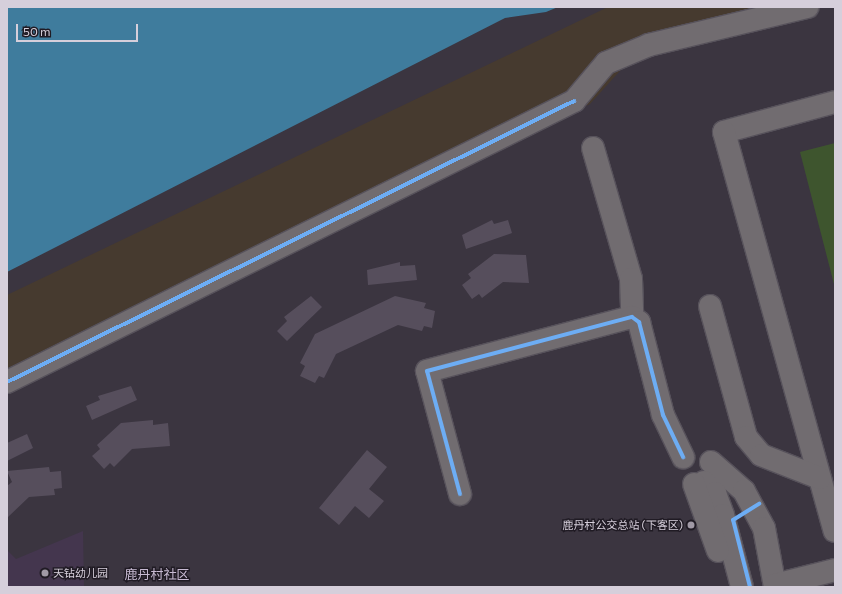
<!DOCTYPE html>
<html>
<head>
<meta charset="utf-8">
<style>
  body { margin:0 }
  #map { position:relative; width:842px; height:594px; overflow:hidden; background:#3b3540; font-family:Commissioner,"Noto Sans SC",sans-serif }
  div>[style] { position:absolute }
  .industrial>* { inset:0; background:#463a2f }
  .built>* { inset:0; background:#44364e }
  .green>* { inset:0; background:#3e552e }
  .water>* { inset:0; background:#3f7c9d }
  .building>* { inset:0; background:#564e5c }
  .roads { filter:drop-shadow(1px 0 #57525b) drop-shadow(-1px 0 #57525b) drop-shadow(0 1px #57525b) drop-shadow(0 -1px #57525b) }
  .minor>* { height:22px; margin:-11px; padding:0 11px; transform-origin:11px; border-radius:11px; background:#716c70 }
  .cycleway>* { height:4px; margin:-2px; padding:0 2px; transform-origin:2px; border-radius:2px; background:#6dadf4 }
  .dots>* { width:11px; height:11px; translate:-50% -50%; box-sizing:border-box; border:2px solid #201b24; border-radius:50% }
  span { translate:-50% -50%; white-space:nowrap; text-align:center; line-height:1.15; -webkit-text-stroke:3px #201b24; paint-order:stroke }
  .poi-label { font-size:11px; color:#d6cfdb }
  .right { translate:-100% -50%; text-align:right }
  .left { translate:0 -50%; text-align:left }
  .quarter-label { font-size:13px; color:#c8bbd3 }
  .frame { position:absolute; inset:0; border:8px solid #d6cfdb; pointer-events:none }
  .scale { position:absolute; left:16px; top:24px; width:122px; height:18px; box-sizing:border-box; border:2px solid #d6cfdb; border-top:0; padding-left:5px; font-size:12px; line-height:14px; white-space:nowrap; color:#d6cfdb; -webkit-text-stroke:3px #201b24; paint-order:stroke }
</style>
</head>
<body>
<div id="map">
  <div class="industrial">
    <i style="clip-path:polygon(608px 7px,818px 7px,647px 41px,590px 104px,7px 375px,7px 295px)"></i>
  </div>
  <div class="built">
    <i style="clip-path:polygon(83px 531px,84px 587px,7px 587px,7px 550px,16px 559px)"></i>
  </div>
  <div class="green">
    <i style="clip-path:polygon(835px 143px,835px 288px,800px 152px)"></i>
  </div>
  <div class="water">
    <i style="clip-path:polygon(7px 7px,558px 7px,546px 12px,505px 18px,7px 272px)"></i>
  </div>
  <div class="building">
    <i style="clip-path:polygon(492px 220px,494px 224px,508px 220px,512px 233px,466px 249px,462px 235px)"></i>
    <i style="clip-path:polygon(494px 254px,526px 255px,529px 283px,503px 282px,482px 298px,479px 294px,472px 299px,462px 285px,471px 278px,468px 274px)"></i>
    <i style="clip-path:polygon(400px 262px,400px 266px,415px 265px,417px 280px,368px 285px,367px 270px)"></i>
    <i style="clip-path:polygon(311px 296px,322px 307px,287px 341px,277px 331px,287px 321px,284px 317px)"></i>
    <i style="clip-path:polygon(395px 296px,426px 303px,424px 308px,435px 311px,432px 328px,424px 326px,422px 331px,398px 325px,336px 354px,324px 378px,319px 376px,315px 383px,300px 376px,305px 366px,300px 363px,315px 334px)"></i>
    <i style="clip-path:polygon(131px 386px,137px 400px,92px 420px,86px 406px,100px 400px,98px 396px)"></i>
    <i style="clip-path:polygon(153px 420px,153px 425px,168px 423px,170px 446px,132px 449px,114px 467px,110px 463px,104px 469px,92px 456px,100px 449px,97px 445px,121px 423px)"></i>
    <i style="clip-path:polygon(27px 434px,33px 448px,7px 461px,7px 443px)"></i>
    <i style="clip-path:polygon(367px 450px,387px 467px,369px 489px,384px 501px,369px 518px,355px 506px,339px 525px,319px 508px)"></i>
    <i style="clip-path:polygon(49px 467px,50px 472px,61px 471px,62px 488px,54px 489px,55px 495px,29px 497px,7px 518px,7px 486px,12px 482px,7px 471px)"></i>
  </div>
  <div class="roads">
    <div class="minor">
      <i style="left:835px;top:102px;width:115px;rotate:164.9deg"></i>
      <i style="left:724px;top:132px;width:414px;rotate:74.5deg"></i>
      <i style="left:593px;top:148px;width:136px;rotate:73.8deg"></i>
      <i style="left:631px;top:279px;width:38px;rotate:88deg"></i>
      <i style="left:710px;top:306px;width:136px;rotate:74.6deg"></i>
      <i style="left:746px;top:437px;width:23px;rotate:50deg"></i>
      <i style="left:761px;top:455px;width:63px;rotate:21.3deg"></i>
      <i style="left:7px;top:382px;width:633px;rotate:-26.36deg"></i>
      <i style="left:574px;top:101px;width:50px;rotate:-49.9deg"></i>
      <i style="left:606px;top:63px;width:47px;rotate:-22.7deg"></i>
      <i style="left:649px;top:45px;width:163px;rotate:-13.5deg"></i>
      <i style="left:711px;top:462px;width:44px;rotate:41.3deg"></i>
      <i style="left:744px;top:491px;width:42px;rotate:61.6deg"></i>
      <i style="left:764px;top:528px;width:60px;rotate:79.4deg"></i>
      <i style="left:704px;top:482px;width:16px;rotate:45deg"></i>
      <i style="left:715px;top:493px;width:23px;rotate:70deg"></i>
      <i style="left:723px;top:515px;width:74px;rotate:75.2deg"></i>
      <i style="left:694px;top:484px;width:71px;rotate:70.3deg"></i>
      <i style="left:460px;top:494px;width:127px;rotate:-105deg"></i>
      <i style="left:427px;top:371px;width:212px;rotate:-14.8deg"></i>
      <i style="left:632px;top:317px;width:9px;rotate:36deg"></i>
      <i style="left:639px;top:322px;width:96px;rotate:75.5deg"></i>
      <i style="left:663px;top:415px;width:47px;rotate:64.5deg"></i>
      <i style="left:775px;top:585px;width:62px;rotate:-14deg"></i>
    </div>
  </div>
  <div class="cycleway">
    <i style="left:7px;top:382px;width:633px;rotate:-26.36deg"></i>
    <i style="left:460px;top:494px;width:127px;rotate:-105deg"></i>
    <i style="left:427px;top:371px;width:212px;rotate:-14.8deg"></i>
    <i style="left:632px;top:317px;width:9px;rotate:36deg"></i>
    <i style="left:639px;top:322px;width:96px;rotate:75.5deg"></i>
    <i style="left:663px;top:415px;width:47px;rotate:64.5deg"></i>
    <i style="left:750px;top:587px;width:69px;rotate:-104.2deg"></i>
    <i style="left:733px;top:520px;width:31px;rotate:-32deg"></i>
  </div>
  <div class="dots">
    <i style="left:691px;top:525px;background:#a099a5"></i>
    <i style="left:45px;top:573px;background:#a099a5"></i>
  </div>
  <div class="poi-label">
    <span class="right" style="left:683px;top:525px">鹿丹村公交总站 (下客区)</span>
    <span class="left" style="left:53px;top:573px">天钻幼儿园</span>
  </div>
  <div class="quarter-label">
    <span style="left:157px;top:574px">鹿丹村社区</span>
  </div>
  <div class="frame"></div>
  <div class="scale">50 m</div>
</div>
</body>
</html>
